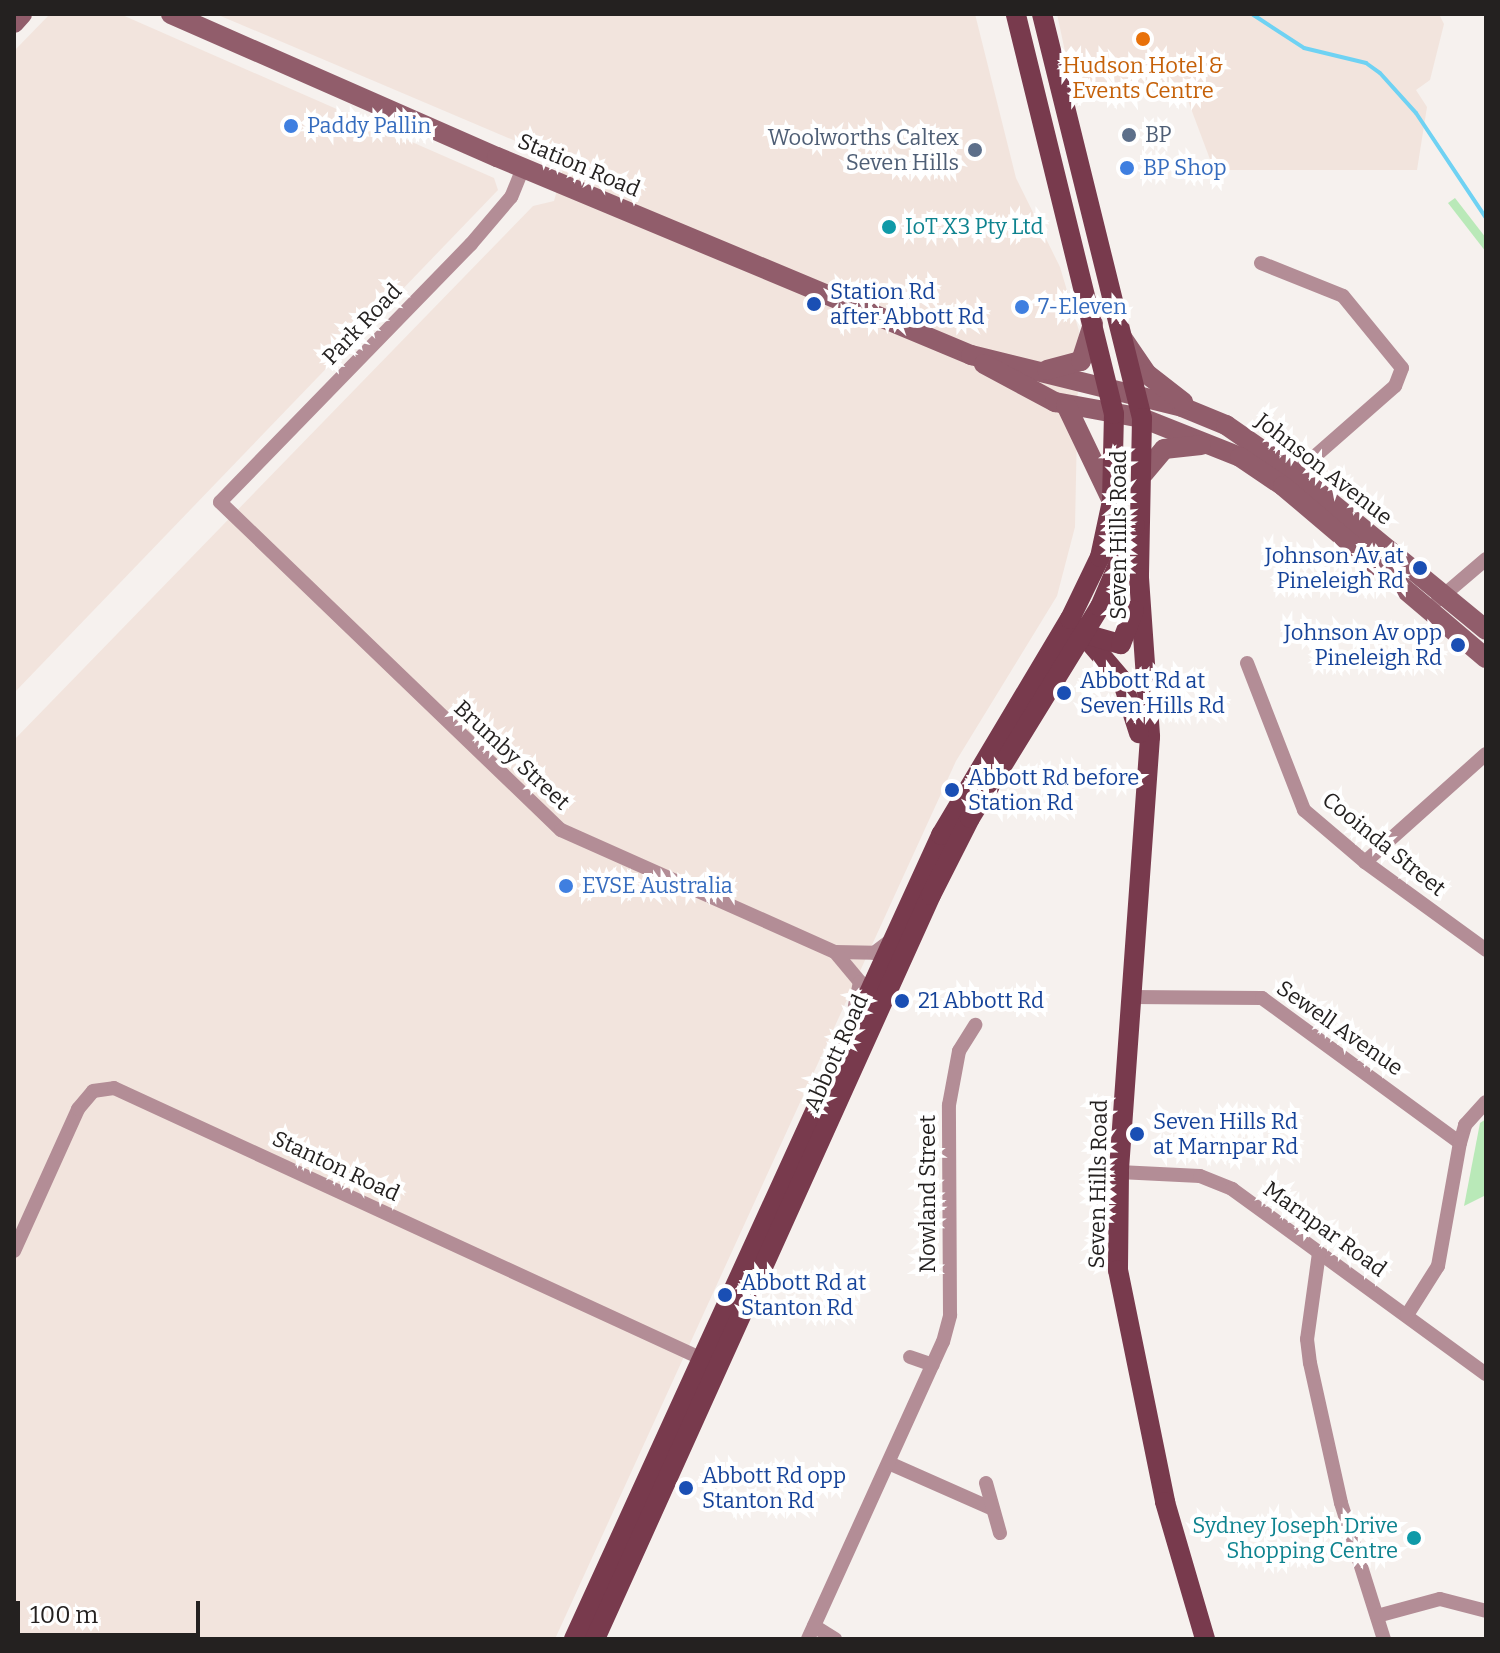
<!DOCTYPE html>
<html>
<head>
<meta charset="utf-8">
<style>
  body { margin:0 }
  #map { position:relative; width:1500px; height:1653px; overflow:hidden; background:#f6f1ee; font-family:Bitter,serif }
  div>[style] { position:absolute }
  .built>* { inset:0; background:#f2e4dd }
  .green>* { inset:0; background:#b9e9b8 }
  .stream>* { height:4px; margin:-2px; padding:0 2px; transform-origin:2px; border-radius:2px; background:#6fd2f3 }
  .street>* { height:14px; margin:-7px; padding:0 7px; transform-origin:7px; border-radius:7px; background:#b38d96 }
  .secondary>* { height:20px; margin:-10px; padding:0 10px; transform-origin:10px; border-radius:10px; background:#915d6b }
  .primary>* { height:20px; margin:-10px; padding:0 10px; transform-origin:10px; border-radius:10px; background:#783a4d }
  .dots>* { width:22px; height:22px; translate:-50% -50%; box-sizing:border-box; border:4px solid #fff; border-radius:50% }
  span { translate:-50% -50%; white-space:nowrap; text-align:center; line-height:1.15; -webkit-text-stroke:8px #fff; paint-order:stroke }
  .food-label { font-size:22px; color:#c56008 }
  .shop-label { font-size:22px; color:#366cbe }
  .left { translate:0 -50%; text-align:left }
  .service-label { font-size:22px; color:#4e5e75 }
  .right { translate:-100% -50%; text-align:right }
  .street-label { font-size:22px; color:#242120 }
  .culture-label { font-size:22px; color:#0d838f }
  .transit-label { font-size:22px; color:#164399 }
  .frame { position:absolute; inset:0; border:16px solid #242120; pointer-events:none }
  .scale { position:absolute; left:16px; top:1601px; width:184px; height:36px; box-sizing:border-box; border:4px solid #242120; border-top:0; padding-left:10px; font-size:24px; line-height:28px; white-space:nowrap; color:#242120; -webkit-text-stroke:6px #fff; paint-order:stroke }
</style>
</head>
<body>
<div id="map">
  <div class="built">
    <i style="clip-path:polygon(50px 14px,120px 14px,494px 178px,498px 190px,14px 693px,14px 51px)"></i>
    <i style="clip-path:polygon(216px 14px,975px 14px,1016px 178px,1060px 267px,1079px 331px,1075px 527px,1057px 596px,956px 761px,555px 1639px,14px 1639px,14px 740px,533px 206px,554px 201px,565px 162px)"></i>
    <i style="clip-path:polygon(1057px 14px,1439px 14px,1444px 24px,1430px 80px,1416px 90px,1427px 107px,1417px 170px,1214px 170px,1184px 90px,1073px 89px)"></i>
  </div>
  <div class="green">
    <i style="clip-path:polygon(1455px 198px,1486px 238px,1486px 252px,1448px 203px)"></i>
    <i style="clip-path:polygon(1486px 1119px,1486px 1195px,1464px 1206px,1480px 1123px)"></i>
  </div>
  <div class="stream">
    <i style="left:1252px;top:14px;width:62px;rotate:33.2deg"></i>
    <i style="left:1304px;top:48px;width:64px;rotate:13.6deg"></i>
    <i style="left:1366px;top:63px;width:17px;rotate:36deg"></i>
    <i style="left:1380px;top:73px;width:54px;rotate:48deg"></i>
    <i style="left:1416px;top:113px;width:126px;rotate:56.3deg"></i>
  </div>
  <div class="street">
    <i style="left:523px;top:168px;width:31px;rotate:112deg"></i>
    <i style="left:511px;top:197px;width:62px;rotate:130.4deg"></i>
    <i style="left:471px;top:244px;width:360px;rotate:134.2deg"></i>
    <i style="left:220px;top:502px;width:473px;rotate:43.9deg"></i>
    <i style="left:561px;top:830px;width:300px;rotate:24deg"></i>
    <i style="left:835px;top:952px;width:39px;rotate:1deg"></i>
    <i style="left:874px;top:953px;width:21px;rotate:-37deg"></i>
    <i style="left:1261px;top:263px;width:88px;rotate:21.9deg"></i>
    <i style="left:1343px;top:296px;width:93px;rotate:50.7deg"></i>
    <i style="left:1402px;top:368px;width:19px;rotate:111deg"></i>
    <i style="left:1395px;top:386px;width:141px;rotate:138.7deg"></i>
    <i style="left:1438px;top:600px;width:63px;rotate:-40.5deg"></i>
    <i style="left:1247px;top:663px;width:158px;rotate:68.8deg"></i>
    <i style="left:1304px;top:810px;width:80px;rotate:40.4deg"></i>
    <i style="left:1365px;top:862px;width:150px;rotate:36deg"></i>
    <i style="left:1365px;top:862px;width:162px;rotate:-41.8deg"></i>
    <i style="left:835px;top:952px;width:39px;rotate:50deg"></i>
    <i style="left:860px;top:982px;width:25px;rotate:102deg"></i>
    <i style="left:1131px;top:997px;width:131px;rotate:0.4deg"></i>
    <i style="left:1262px;top:998px;width:245px;rotate:36.2deg"></i>
    <i style="left:1119px;top:1172px;width:81px;rotate:2.8deg"></i>
    <i style="left:1200px;top:1176px;width:35px;rotate:22deg"></i>
    <i style="left:1232px;top:1189px;width:314px;rotate:36.1deg"></i>
    <i style="left:14px;top:1251px;width:156px;rotate:-65.7deg"></i>
    <i style="left:78px;top:1109px;width:23px;rotate:-50deg"></i>
    <i style="left:93px;top:1091px;width:21px;rotate:-8deg"></i>
    <i style="left:114px;top:1088px;width:655px;rotate:24.73deg"></i>
    <i style="left:1319px;top:1253px;width:87px;rotate:97.9deg"></i>
    <i style="left:1307px;top:1339px;width:24px;rotate:83deg"></i>
    <i style="left:1310px;top:1363px;width:143px;rotate:77.5deg"></i>
    <i style="left:1341px;top:1503px;width:143px;rotate:72.5deg"></i>
    <i style="left:1407px;top:1315px;width:58px;rotate:-57.7deg"></i>
    <i style="left:1438px;top:1266px;width:125px;rotate:-79.9deg"></i>
    <i style="left:1460px;top:1143px;width:19px;rotate:-74deg"></i>
    <i style="left:1465px;top:1125px;width:31px;rotate:-48deg"></i>
    <i style="left:910px;top:1357px;width:24px;rotate:19deg"></i>
    <i style="left:891px;top:1464px;width:111px;rotate:23.8deg"></i>
    <i style="left:986px;top:1483px;width:52px;rotate:74.4deg"></i>
    <i style="left:1377px;top:1616px;width:65px;rotate:-15.1deg"></i>
    <i style="left:1440px;top:1599px;width:48px;rotate:14.6deg"></i>
    <i style="left:814px;top:1626px;width:25px;rotate:32deg"></i>
    <i style="left:808px;top:1639px;width:326px;rotate:-65.6deg"></i>
    <i style="left:943px;top:1342px;width:28px;rotate:-75deg"></i>
    <i style="left:950px;top:1315px;width:210px;rotate:-90.3deg"></i>
    <i style="left:949px;top:1105px;width:55px;rotate:-79.5deg"></i>
    <i style="left:959px;top:1051px;width:31px;rotate:-58deg"></i>
  </div>
  <div class="secondary">
    <i style="left:171px;top:14px;width:356px;rotate:23.7deg"></i>
    <i style="left:497px;top:157px;width:514px;rotate:22.67deg"></i>
    <i style="left:971px;top:355px;width:217px;rotate:13.8deg"></i>
    <i style="left:1182px;top:407px;width:48px;rotate:22.2deg"></i>
    <i style="left:1226px;top:425px;width:84px;rotate:34.8deg"></i>
    <i style="left:1295px;top:473px;width:247px;rotate:39.4deg"></i>
    <i style="left:14px;top:23px;width:12px;rotate:-48deg"></i>
    <i style="left:1123px;top:339px;width:42px;rotate:55.6deg"></i>
    <i style="left:1147px;top:374px;width:46px;rotate:37.9deg"></i>
    <i style="left:984px;top:364px;width:81px;rotate:28.2deg"></i>
    <i style="left:1055px;top:402px;width:88px;rotate:10.4deg"></i>
    <i style="left:1142px;top:418px;width:105px;rotate:21.7deg"></i>
    <i style="left:1240px;top:457px;width:52px;rotate:34deg"></i>
    <i style="left:1283px;top:486px;width:266px;rotate:40.3deg"></i>
    <i style="left:1047px;top:370px;width:35px;rotate:-15deg"></i>
    <i style="left:1081px;top:361px;width:39px;rotate:-72deg"></i>
    <i style="left:1066px;top:405px;width:106px;rotate:64.4deg"></i>
    <i style="left:1144px;top:473px;width:31px;rotate:-50deg"></i>
    <i style="left:1164px;top:449px;width:37px;rotate:-6deg"></i>
  </div>
  <div class="primary">
    <i style="left:1042px;top:14px;width:416px;rotate:76.1deg"></i>
    <i style="left:1142px;top:418px;width:160px;rotate:91.1deg"></i>
    <i style="left:1139px;top:578px;width:159px;rotate:86deg"></i>
    <i style="left:1150px;top:737px;width:436px;rotate:94.1deg"></i>
    <i style="left:1119px;top:1172px;width:98px;rotate:90.6deg"></i>
    <i style="left:1118px;top:1270px;width:237px;rotate:78.5deg"></i>
    <i style="left:1165px;top:1502px;width:143px;rotate:73.7deg"></i>
    <i style="left:1076px;top:626px;width:71px;rotate:49.6deg"></i>
    <i style="left:1122px;top:680px;width:56px;rotate:72.2deg"></i>
    <i style="left:1085px;top:634px;width:37px;rotate:16deg"></i>
    <i style="left:1121px;top:644px;width:36px;rotate:-69deg"></i>
    <i style="left:574px;top:1639px;width:884px;rotate:-65.46deg"></i>
    <i style="left:941px;top:835px;width:252px;rotate:-59.2deg"></i>
    <i style="left:1070px;top:619px;width:69px;rotate:-64.2deg"></i>
    <i style="left:1100px;top:557px;width:57px;rotate:-77.9deg"></i>
    <i style="left:1112px;top:501px;width:87px;rotate:-88.7deg"></i>
    <i style="left:1114px;top:414px;width:412px;rotate:-103.8deg"></i>
    <i style="left:595px;top:1639px;width:816px;rotate:-65.7deg"></i>
    <i style="left:931px;top:895px;width:86px;rotate:-63.1deg"></i>
    <i style="left:970px;top:818px;width:248px;rotate:-58.4deg"></i>
    <i style="left:1100px;top:607px;width:89px;rotate:-66.9deg"></i>
  </div>
  <div class="dots">
    <i style="left:1143px;top:39px;background:#e8710a"></i>
    <i style="left:291px;top:126px;background:#3f7fe0"></i>
    <i style="left:1129px;top:135px;background:#5c6f8a"></i>
    <i style="left:975px;top:150px;background:#5c6f8a"></i>
    <i style="left:1127px;top:168px;background:#3f7fe0"></i>
    <i style="left:889px;top:227px;background:#0f9aa8"></i>
    <i style="left:814px;top:304px;background:#1a4fb4"></i>
    <i style="left:1022px;top:307px;background:#3f7fe0"></i>
    <i style="left:1420px;top:568px;background:#1a4fb4"></i>
    <i style="left:1458px;top:645px;background:#1a4fb4"></i>
    <i style="left:1064px;top:693px;background:#1a4fb4"></i>
    <i style="left:952px;top:790px;background:#1a4fb4"></i>
    <i style="left:566px;top:886px;background:#3f7fe0"></i>
    <i style="left:902px;top:1001px;background:#1a4fb4"></i>
    <i style="left:1137px;top:1134px;background:#1a4fb4"></i>
    <i style="left:725px;top:1295px;background:#1a4fb4"></i>
    <i style="left:686px;top:1488px;background:#1a4fb4"></i>
    <i style="left:1414px;top:1538px;background:#0f9aa8"></i>
  </div>
  <div class="food-label">
    <span style="left:1143px;top:78px">Hudson Hotel &amp;<br>Events Centre</span>
  </div>
  <div class="shop-label">
    <span class="left" style="left:307px;top:126px">Paddy Pallin</span>
    <span class="left" style="left:1143px;top:168px">BP Shop</span>
    <span class="left" style="left:1038px;top:307px">7-Eleven</span>
    <span class="left" style="left:582px;top:886px">EVSE Australia</span>
  </div>
  <div class="service-label">
    <span class="left" style="left:1145px;top:135px">BP</span>
    <span class="right" style="left:959px;top:150px">Woolworths Caltex<br>Seven Hills</span>
  </div>
  <div class="street-label">
    <span style="left:579px;top:165px;rotate:23deg">Station Road</span>
    <span style="left:362px;top:324px;rotate:-46deg">Park Road</span>
    <span style="left:1324px;top:469px;rotate:38deg">Johnson Avenue</span>
    <span style="left:1119px;top:535px;rotate:-90deg">Seven Hills Road</span>
    <span style="left:512px;top:755px;rotate:43deg">Brumby Street</span>
    <span style="left:1384px;top:844px;rotate:39deg">Cooinda Street</span>
    <span style="left:1340px;top:1028px;rotate:35deg">Sewell Avenue</span>
    <span style="left:836px;top:1053px;rotate:-66deg">Abbott Road</span>
    <span style="left:336px;top:1166px;rotate:25deg">Stanton Road</span>
    <span style="left:1098px;top:1184px;rotate:-89deg">Seven Hills Road</span>
    <span style="left:928px;top:1194px;rotate:-90deg">Nowland Street</span>
    <span style="left:1325px;top:1229px;rotate:36deg">Marnpar Road</span>
  </div>
  <div class="culture-label">
    <span class="left" style="left:905px;top:227px">IoT X3 Pty Ltd</span>
    <span class="right" style="left:1398px;top:1538px">Sydney Joseph Drive<br>Shopping Centre</span>
  </div>
  <div class="transit-label">
    <span class="left" style="left:830px;top:304px">Station Rd<br>after Abbott Rd</span>
    <span class="right" style="left:1404px;top:568px">Johnson Av at<br>Pineleigh Rd</span>
    <span class="right" style="left:1442px;top:645px">Johnson Av opp<br>Pineleigh Rd</span>
    <span class="left" style="left:1080px;top:693px">Abbott Rd at<br>Seven Hills Rd</span>
    <span class="left" style="left:968px;top:790px">Abbott Rd before<br>Station Rd</span>
    <span class="left" style="left:918px;top:1001px">21 Abbott Rd</span>
    <span class="left" style="left:1153px;top:1134px">Seven Hills Rd<br>at Marnpar Rd</span>
    <span class="left" style="left:741px;top:1295px">Abbott Rd at<br>Stanton Rd</span>
    <span class="left" style="left:702px;top:1488px">Abbott Rd opp<br>Stanton Rd</span>
  </div>
  <div class="frame"></div>
  <div class="scale">100 m</div>
</div>
</body>
</html>
